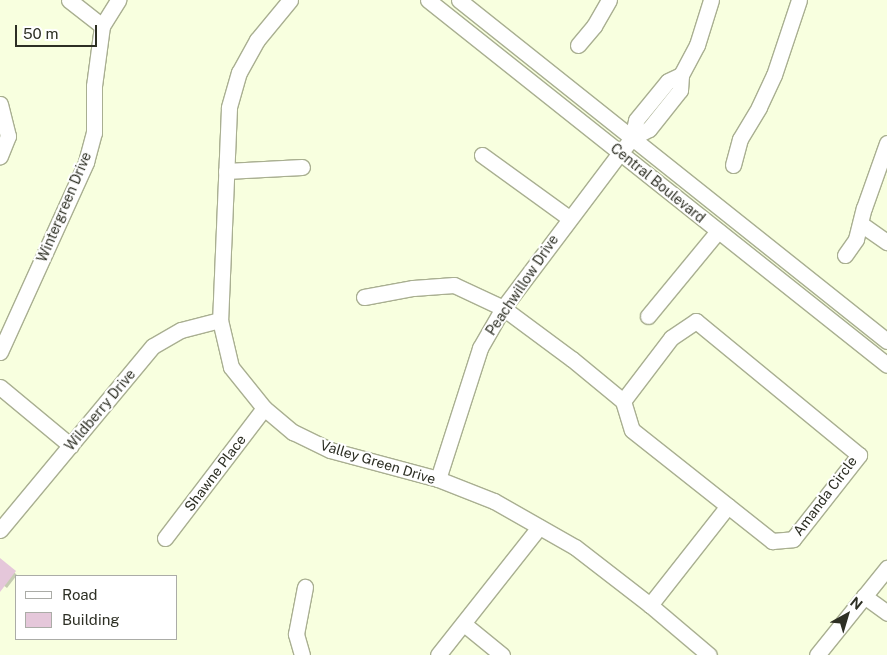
<!DOCTYPE html>
<html>
<head>
<meta charset="utf-8">
<style>
  body { margin:0 }
  #map { position:relative; width:887px; height:655px; overflow:hidden; background:#f8ffdf; font-family:"Public Sans",sans-serif }
  div>[style] { position:absolute }
  .shadow>* { inset:0; background:#0003 }
  .building>* { inset:0; background:#e5c7da }
  .roads { filter:drop-shadow(1px 0 #a9af91) drop-shadow(-1px 0 #a9af91) drop-shadow(0 1px #a9af91) drop-shadow(0 -1px #a9af91) }
  .minor>* { height:15px; margin:-7.5px; padding:0 7.5px; transform-origin:7.5px; border-radius:7.5px; background:#fff }
  span { translate:-50% -50%; white-space:nowrap; text-align:center; line-height:1.15; -webkit-text-stroke:4px #fff; paint-order:stroke }
  .street-label { font-size:14px; color:#2d2f24 }
  .legend { position:absolute; left:15px; top:575px; width:162px; height:65px; box-sizing:border-box; background:#fff; border:1px solid #abaca7; margin:0; padding:6px 9px; list-style:none; font-size:15px; color:#2d2f24 }
  .legend li { display:flex; align-items:center; gap:10px; height:25px }
  .legend b { width:25px; border:1px solid #abaca7 }
  .north { position:absolute; left:822px; top:590px; width:50px; height:50px; -webkit-text-stroke:4px #fff; paint-order:stroke; rotate:39deg; font-size:14px; font-weight:700; line-height:20px; text-align:center; color:#2d2f24 }
  .north::after { content:''; display:block; margin:auto; width:18px; height:22px; background:#2d2f24; clip-path:polygon(50% 0,100% 100%,50% 72%,0 100%) }
  .scale { position:absolute; left:15px; top:25px; width:82px; height:22px; box-sizing:border-box; border:2px solid #2d2f24; border-top:0; padding-left:6px; font-size:15px; line-height:18px; white-space:nowrap; color:#2d2f24; -webkit-text-stroke:4px #fff; paint-order:stroke }
</style>
</head>
<body>
<div id="map">
  <div class="shadow">
    <i style="clip-path:polygon(3px 562px,17px 575px,7px 588px,3px 585px,0 588px,0 566px)"></i>
  </div>
  <div class="building">
    <i style="clip-path:polygon(0 558px,16px 571px,0 592px)"></i>
  </div>
  <div class="roads">
    <div class="minor">
      <i style="left:69px;top:0;width:42px;rotate:38.2deg"></i>
      <i style="left:290px;top:0;width:52px;rotate:129.5deg"></i>
      <i style="left:257px;top:40px;width:37px;rotate:119deg"></i>
      <i style="left:239px;top:72px;width:37px;rotate:106deg"></i>
      <i style="left:229px;top:108px;width:212px;rotate:92.4deg"></i>
      <i style="left:220px;top:320px;width:48px;rotate:76.8deg"></i>
      <i style="left:231px;top:367px;width:53px;rotate:51.2deg"></i>
      <i style="left:264px;top:408px;width:38px;rotate:40deg"></i>
      <i style="left:293px;top:432px;width:41px;rotate:25.9deg"></i>
      <i style="left:330px;top:450px;width:112px;rotate:15deg"></i>
      <i style="left:438px;top:479px;width:60px;rotate:21.4deg"></i>
      <i style="left:494px;top:501px;width:93px;rotate:29.6deg"></i>
      <i style="left:575px;top:547px;width:95px;rotate:37.7deg"></i>
      <i style="left:650px;top:605px;width:77px;rotate:40.3deg"></i>
      <i style="left:428px;top:0;width:586px;rotate:38.49deg"></i>
      <i style="left:459px;top:0;width:547px;rotate:38.55deg"></i>
      <i style="left:578px;top:45px;width:25px;rotate:-50deg"></i>
      <i style="left:594px;top:26px;width:30px;rotate:-60deg"></i>
      <i style="left:0;top:104px;width:33px;rotate:76deg"></i>
      <i style="left:8px;top:136px;width:22px;rotate:112deg"></i>
      <i style="left:632px;top:138px;width:18px;rotate:-77deg"></i>
      <i style="left:636px;top:120px;width:50px;rotate:-50.6deg"></i>
      <i style="left:668px;top:81px;width:14px;rotate:-25deg"></i>
      <i style="left:482px;top:155px;width:107px;rotate:35.9deg"></i>
      <i style="left:733px;top:165px;width:27px;rotate:-75deg"></i>
      <i style="left:740px;top:139px;width:37px;rotate:-59deg"></i>
      <i style="left:759px;top:107px;width:35px;rotate:-65deg"></i>
      <i style="left:774px;top:75px;width:79px;rotate:-71.6deg"></i>
      <i style="left:226px;top:171px;width:76px;rotate:-3deg"></i>
      <i style="left:861px;top:224px;width:32px;rotate:35deg"></i>
      <i style="left:845px;top:255px;width:19px;rotate:-55deg"></i>
      <i style="left:856px;top:239px;width:32px;rotate:-76deg"></i>
      <i style="left:864px;top:208px;width:69px;rotate:-70.5deg"></i>
      <i style="left:364px;top:297px;width:50px;rotate:-10.4deg"></i>
      <i style="left:413px;top:288px;width:41px;rotate:-4.2deg"></i>
      <i style="left:454px;top:285px;width:54px;rotate:25.1deg"></i>
      <i style="left:503px;top:308px;width:86px;rotate:36.5deg"></i>
      <i style="left:572px;top:359px;width:66px;rotate:39.5deg"></i>
      <i style="left:623px;top:401px;width:30px;rotate:73deg"></i>
      <i style="left:632px;top:430px;width:179px;rotate:38.4deg"></i>
      <i style="left:772px;top:541px;width:21px;rotate:-5deg"></i>
      <i style="left:793px;top:539px;width:107px;rotate:-51.8deg"></i>
      <i style="left:859px;top:455px;width:211px;rotate:-140.6deg"></i>
      <i style="left:696px;top:321px;width:30px;rotate:146deg"></i>
      <i style="left:671px;top:338px;width:79px;rotate:127.3deg"></i>
      <i style="left:648px;top:316px;width:110px;rotate:-50.5deg"></i>
      <i style="left:0;top:352px;width:209px;rotate:-65.6deg"></i>
      <i style="left:86px;top:162px;width:30px;rotate:-75deg"></i>
      <i style="left:94px;top:133px;width:47px;rotate:-90deg"></i>
      <i style="left:94px;top:86px;width:61px;rotate:-82.4deg"></i>
      <i style="left:102px;top:26px;width:31px;rotate:-58deg"></i>
      <i style="left:0;top:387px;width:92px;rotate:39.7deg"></i>
      <i style="left:438px;top:479px;width:138px;rotate:-72.2deg"></i>
      <i style="left:480px;top:348px;width:46px;rotate:-60.1deg"></i>
      <i style="left:503px;top:308px;width:194px;rotate:-53deg"></i>
      <i style="left:620px;top:153px;width:19px;rotate:-51deg"></i>
      <i style="left:632px;top:138px;width:19px;rotate:-28deg"></i>
      <i style="left:649px;top:129px;width:50px;rotate:-51.5deg"></i>
      <i style="left:680px;top:90px;width:15px;rotate:-86deg"></i>
      <i style="left:681px;top:75px;width:34px;rotate:-62deg"></i>
      <i style="left:697px;top:45px;width:47px;rotate:-72.7deg"></i>
      <i style="left:0;top:530px;width:239px;rotate:-50.3deg"></i>
      <i style="left:153px;top:346px;width:32px;rotate:-30deg"></i>
      <i style="left:181px;top:330px;width:40px;rotate:-14.4deg"></i>
      <i style="left:165px;top:538px;width:163px;rotate:-52.7deg"></i>
      <i style="left:864px;top:596px;width:29px;rotate:36deg"></i>
      <i style="left:650px;top:605px;width:126px;rotate:-51.8deg"></i>
      <i style="left:464px;top:624px;width:49px;rotate:39.2deg"></i>
      <i style="left:302px;top:655px;width:22px;rotate:-106deg"></i>
      <i style="left:296px;top:634px;width:48px;rotate:-79.2deg"></i>
      <i style="left:438px;top:655px;width:163px;rotate:-51.7deg"></i>
      <i style="left:817px;top:655px;width:112px;rotate:-51.2deg"></i>
    </div>
  </div>
  <div class="street-label">
    <span style="left:658px;top:183px;rotate:39deg">Central Boulevard</span>
    <span style="left:64px;top:207px;rotate:-67deg">Wintergreen Drive</span>
    <span style="left:522px;top:285px;rotate:-56deg">Peachwillow Drive</span>
    <span style="left:100px;top:410px;rotate:-50deg">Wildberry Drive</span>
    <span style="left:378px;top:462px;rotate:17deg">Valley Green Drive</span>
    <span style="left:215px;top:473px;rotate:-53deg">Shawne Place</span>
    <span style="left:825px;top:496px;rotate:-53deg">Amanda Circle</span>
  </div>
  <ul class="legend">
  <li><b style="height:6px;background:#fff"></b>Road</li>
  <li><b style="height:14px;background:#e5c7da"></b>Building</li>
  </ul>
  <div class="north">N</div>
  <div class="scale">50 m</div>
</div>
</body>
</html>
